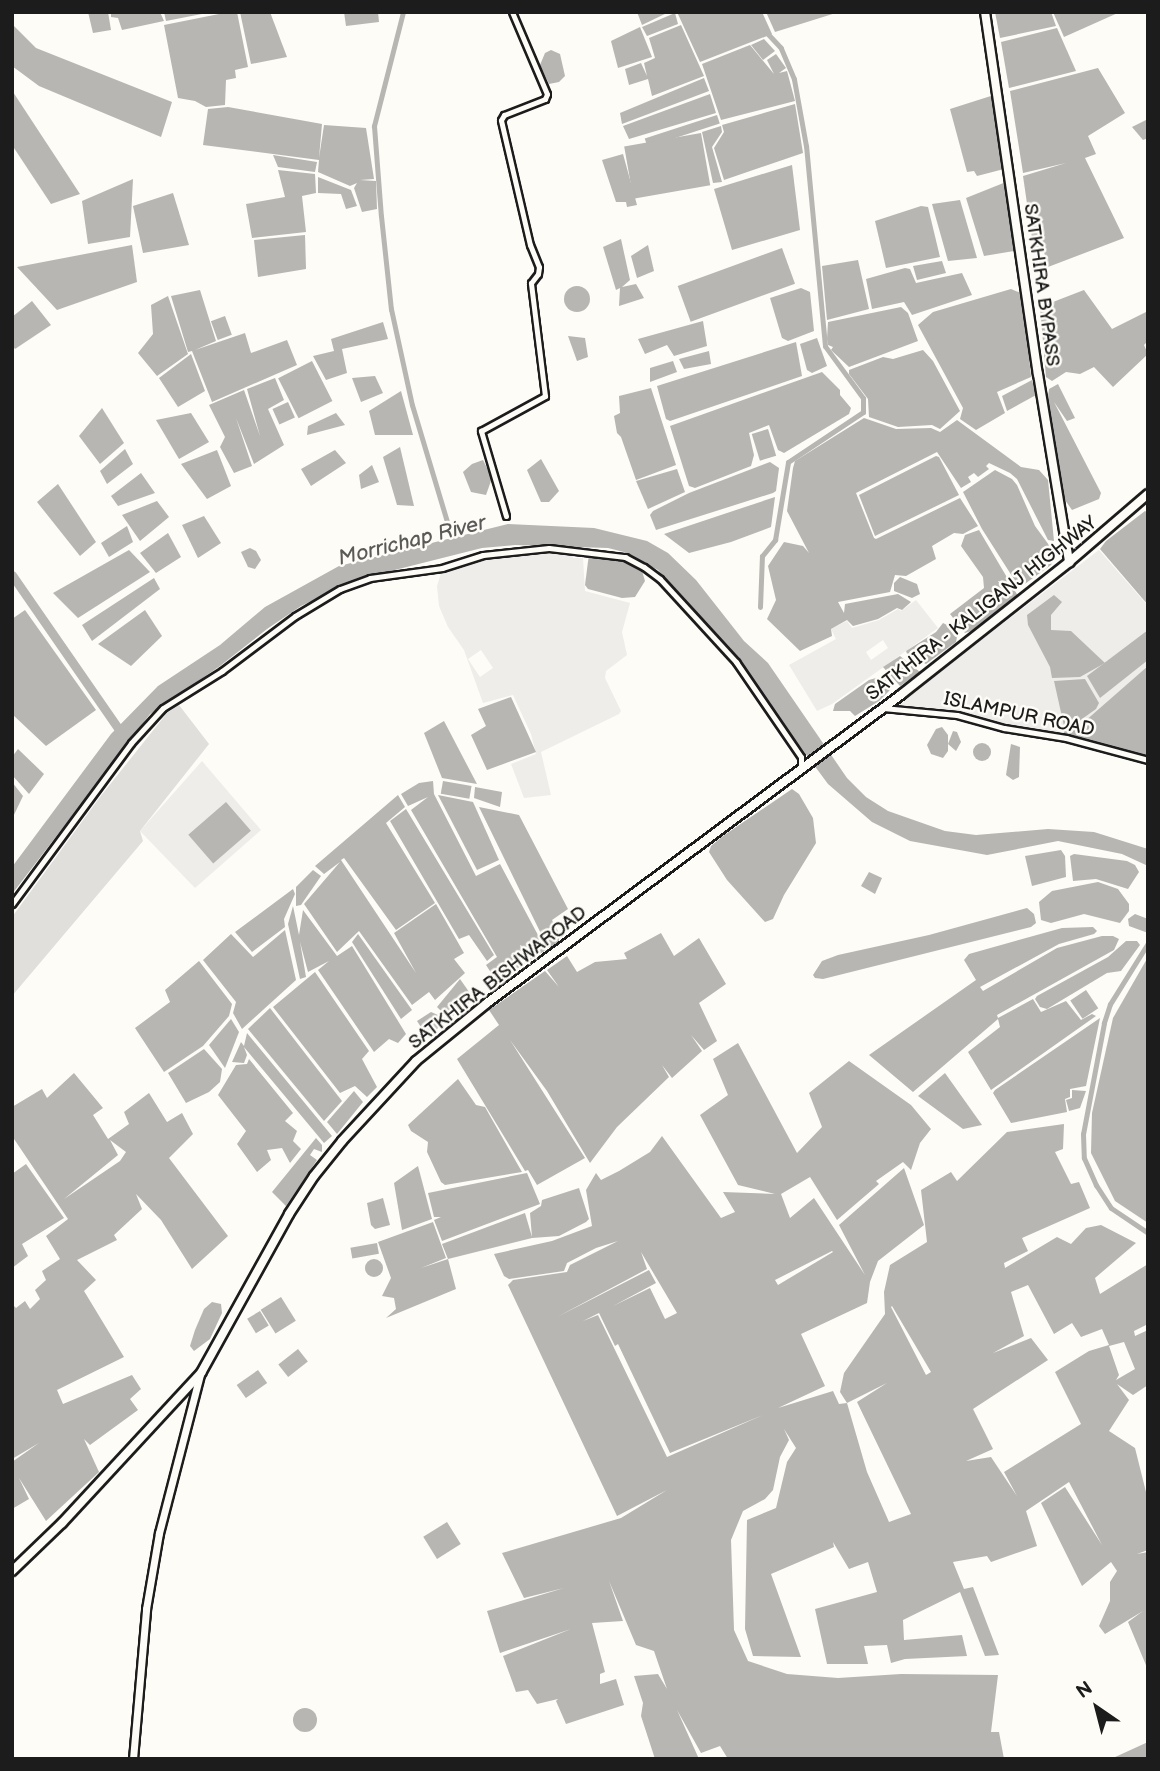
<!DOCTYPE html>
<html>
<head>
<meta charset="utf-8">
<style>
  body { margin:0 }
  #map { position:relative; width:1160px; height:1771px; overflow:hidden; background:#fdfcf7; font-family:"Balsamiq Sans",sans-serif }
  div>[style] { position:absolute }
  .built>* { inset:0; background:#eeede9 }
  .green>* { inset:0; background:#e0dfdb }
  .water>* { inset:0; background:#b7b6b2; transform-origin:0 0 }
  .round { border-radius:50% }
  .canal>* { height:5px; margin:-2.5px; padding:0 2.5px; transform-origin:2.5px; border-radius:2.5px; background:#b7b6b2 }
  .river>* { height:9px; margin:-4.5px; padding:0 4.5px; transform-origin:4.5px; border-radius:4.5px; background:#b7b6b2 }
  .roads { filter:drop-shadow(2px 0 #1c1c1c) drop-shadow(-2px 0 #1c1c1c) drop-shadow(0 2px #1c1c1c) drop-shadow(0 -2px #1c1c1c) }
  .minor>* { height:5px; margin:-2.5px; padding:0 2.5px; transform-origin:2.5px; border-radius:2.5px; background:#fdfcf7 }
  .major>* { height:7px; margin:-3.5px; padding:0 3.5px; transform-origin:3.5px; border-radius:3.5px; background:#fdfcf7 }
  .highway>* { height:8px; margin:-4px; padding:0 4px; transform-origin:4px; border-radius:4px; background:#fdfcf7 }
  span { translate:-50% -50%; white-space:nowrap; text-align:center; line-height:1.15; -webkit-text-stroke:5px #fdfcf7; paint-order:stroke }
  .street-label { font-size:19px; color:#1c1c1c }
  .water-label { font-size:21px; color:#5a5a58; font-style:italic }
  .frame { position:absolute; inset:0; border:14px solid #1c1c1c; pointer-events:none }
  .north { position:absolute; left:1062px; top:1673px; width:70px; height:70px; -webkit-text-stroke:5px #fdfcf7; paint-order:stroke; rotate:325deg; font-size:19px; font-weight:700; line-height:28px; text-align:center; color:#1c1c1c }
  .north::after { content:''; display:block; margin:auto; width:24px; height:32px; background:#1c1c1c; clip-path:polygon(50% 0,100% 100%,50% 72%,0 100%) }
</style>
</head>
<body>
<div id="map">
  <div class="built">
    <i style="clip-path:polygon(1099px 550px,1148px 606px,1148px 759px,998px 722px,895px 706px)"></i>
    <i style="clip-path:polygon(evenodd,541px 551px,574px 553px,573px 558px,583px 558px,585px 591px,630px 603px,622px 632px,627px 655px,606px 671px,605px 678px,621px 711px,619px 714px,541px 752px,551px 795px,524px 798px,511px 764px,536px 754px,531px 734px,513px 695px,483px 703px,464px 650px,448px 627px,439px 606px,437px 586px,442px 570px,496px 555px,541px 551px,481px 650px,493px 668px,480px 677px,468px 659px,481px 650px)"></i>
    <i style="clip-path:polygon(evenodd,916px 600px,938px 628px,832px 704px,817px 711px,789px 665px,836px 639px,831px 629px,847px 621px,852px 628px,879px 620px,898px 609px,901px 611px,916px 600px,883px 640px,888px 648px,871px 660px,866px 652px,883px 640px)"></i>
    <i style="clip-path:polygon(202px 761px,261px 830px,195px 888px,140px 831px)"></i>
  </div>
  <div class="green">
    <i style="clip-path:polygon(179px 705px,209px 744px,140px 831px,143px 841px,12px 996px,12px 917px,100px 797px,167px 713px)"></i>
  </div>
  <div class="water">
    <i style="clip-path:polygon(88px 12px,108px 12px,111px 30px,93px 33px)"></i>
    <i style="clip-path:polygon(160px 12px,164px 21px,122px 30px,118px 18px,111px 17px,111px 13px)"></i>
    <i style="clip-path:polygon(164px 12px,212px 12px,166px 21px)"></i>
    <i style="clip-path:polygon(229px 12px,237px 12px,248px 67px,235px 70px,236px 78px,226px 80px,225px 105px,206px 107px,195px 101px,178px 98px,164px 25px)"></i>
    <i style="clip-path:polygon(240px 12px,270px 12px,287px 57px,251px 64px)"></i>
    <i style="clip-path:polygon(344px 12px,378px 12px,379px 22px,346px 26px)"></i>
    <i style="clip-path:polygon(637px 12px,669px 12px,642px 25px)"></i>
    <i style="clip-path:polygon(677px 12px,762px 12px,772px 34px,700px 62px)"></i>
    <i style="clip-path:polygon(766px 12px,839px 12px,775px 32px)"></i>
    <i style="clip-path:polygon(995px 12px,1051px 12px,1056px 26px,1000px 38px)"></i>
    <i style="clip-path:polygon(1053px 12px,1120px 12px,1064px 37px)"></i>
    <i style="clip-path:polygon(675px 13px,678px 24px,647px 36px,642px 27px)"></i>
    <i style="clip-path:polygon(12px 24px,36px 48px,172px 102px,161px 137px,39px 86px,12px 66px)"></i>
    <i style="clip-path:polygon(681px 25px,704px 76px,652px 96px,648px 79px,629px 85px,625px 69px,641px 63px,647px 76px,644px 63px,655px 58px,649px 38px)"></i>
    <i style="clip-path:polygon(640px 27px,652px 57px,618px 68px,611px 41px)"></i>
    <i style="clip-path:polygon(1057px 28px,1076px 71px,1009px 88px,1001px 42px)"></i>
    <i style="clip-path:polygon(764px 39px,775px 51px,763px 60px,751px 45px)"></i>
    <i style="clip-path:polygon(750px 45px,774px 74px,767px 60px,776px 54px,786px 68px,779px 73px,787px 71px,795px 101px,721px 120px,702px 64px)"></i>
    <i style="clip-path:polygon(551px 50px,560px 54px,565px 76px,559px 82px,549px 84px,540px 65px,545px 53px)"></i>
    <i style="clip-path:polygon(1098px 68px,1125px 113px,1088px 136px,1096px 154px,1085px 158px,1124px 238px,1048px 267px,1044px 252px,1034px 252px,1023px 176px,1066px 163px,1023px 173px,1010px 91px)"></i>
    <i style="clip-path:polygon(704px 78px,709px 91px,622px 124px,620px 113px)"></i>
    <i style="clip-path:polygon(13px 92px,80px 194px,51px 204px,12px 145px)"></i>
    <i style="clip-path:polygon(710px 94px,716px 113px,629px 139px,623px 126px)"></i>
    <i style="clip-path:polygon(994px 95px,1004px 169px,977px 176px,974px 171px,967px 172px,950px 109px)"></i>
    <i style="clip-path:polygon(795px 104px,803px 153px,724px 180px,714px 148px,724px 132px,722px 125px)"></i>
    <i style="clip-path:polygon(228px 107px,322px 124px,319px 158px,324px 125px,366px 128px,374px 179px,360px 180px,376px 181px,377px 209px,362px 212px,354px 188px,357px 183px,350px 186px,318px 172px,319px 160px,203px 145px,208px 109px)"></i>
    <i style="left:717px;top:115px;width:9px;height:76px;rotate:72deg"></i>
    <i style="clip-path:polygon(1148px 119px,1148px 138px,1143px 140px,1132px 127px)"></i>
    <i style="clip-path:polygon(721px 126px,722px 132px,712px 147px,722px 182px,713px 183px,702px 132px)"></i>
    <i style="left:701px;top:133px;width:53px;height:78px;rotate:80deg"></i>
    <i style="clip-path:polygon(623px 154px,637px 205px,627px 207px,626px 202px,616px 202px,602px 160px)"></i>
    <i style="clip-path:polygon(273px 155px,317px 162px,315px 172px,278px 167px)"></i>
    <i style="clip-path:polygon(792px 165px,800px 230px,732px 250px,714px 189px)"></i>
    <i style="clip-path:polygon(278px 170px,315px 174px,316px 193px,302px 196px,306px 232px,252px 238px,246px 204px,285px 197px)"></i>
    <i style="clip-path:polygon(318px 177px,351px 190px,357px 206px,346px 209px,341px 194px,318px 193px)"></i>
    <i style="clip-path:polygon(133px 179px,130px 237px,88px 244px,82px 201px)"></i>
    <i style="clip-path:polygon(1006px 182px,1014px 251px,984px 256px,966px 198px)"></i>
    <i style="clip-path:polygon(173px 193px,189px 245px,143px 253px,133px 206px)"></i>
    <i style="clip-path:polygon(960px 200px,977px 258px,948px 261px,932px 204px)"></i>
    <i style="clip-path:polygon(921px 206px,928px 207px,940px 257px,886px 268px,875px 221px)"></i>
    <i style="clip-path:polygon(305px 235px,306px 269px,258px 277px,254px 240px)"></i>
    <i style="clip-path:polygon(621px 239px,630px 280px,622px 287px,636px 284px,644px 298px,619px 306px,620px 288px,616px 290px,603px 247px)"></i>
    <i style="clip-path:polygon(132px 245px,137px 282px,57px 310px,17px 267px)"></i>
    <i style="clip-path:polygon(648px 245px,654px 271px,637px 278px,631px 256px)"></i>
    <i style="left:782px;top:248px;width:38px;height:111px;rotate:70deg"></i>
    <i style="clip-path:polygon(858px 260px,869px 309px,827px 320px,822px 266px)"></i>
    <i style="clip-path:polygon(942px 261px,946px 273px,917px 280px,913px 266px)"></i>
    <i style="clip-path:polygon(905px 268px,910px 269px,916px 283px,962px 273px,972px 295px,912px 315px,904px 302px,872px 309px,866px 279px)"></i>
    <i class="round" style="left:564px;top:286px;width:26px;height:26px"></i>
    <i style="clip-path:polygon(801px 288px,810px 292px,814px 331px,788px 341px,782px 338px,770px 298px)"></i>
    <i style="clip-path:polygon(1011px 289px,1023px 294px,1031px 377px,997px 392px,1005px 413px,976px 430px,960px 419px,963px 408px,918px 325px,933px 312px)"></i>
    <i style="clip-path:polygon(200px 290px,216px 341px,195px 350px,245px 333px,251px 353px,287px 340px,297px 365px,212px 402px,192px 351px,188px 352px,171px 296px)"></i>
    <i style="clip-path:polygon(1084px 290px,1112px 329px,1148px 311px,1148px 341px,1144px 345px,1148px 354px,1113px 387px,1094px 367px,1080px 374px,1066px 372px,1052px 381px,1046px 377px,1040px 307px)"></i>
    <i style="clip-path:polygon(168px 296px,188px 354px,157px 376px,138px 353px,153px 334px,151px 305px)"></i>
    <i style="clip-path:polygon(32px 301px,51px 325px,15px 349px,12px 345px,12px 317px)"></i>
    <i style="clip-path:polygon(901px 307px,908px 313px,918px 341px,849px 367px,831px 350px,833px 347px,828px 345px,827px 339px,828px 322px)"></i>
    <i style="left:225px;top:316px;width:20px;height:15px;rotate:70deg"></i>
    <i style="clip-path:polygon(703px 321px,707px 346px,674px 356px,667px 345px,645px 354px,638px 339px)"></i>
    <i style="clip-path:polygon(383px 322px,388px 339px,342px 349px,347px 373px,326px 380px,313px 356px,334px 351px,331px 339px)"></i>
    <i style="clip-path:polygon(568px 336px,585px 338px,588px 357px,577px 361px)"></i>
    <i style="clip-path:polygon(817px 338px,827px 366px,812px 373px,807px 370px,800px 344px)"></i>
    <i style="clip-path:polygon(796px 342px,802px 376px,670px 421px,666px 419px,657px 386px)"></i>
    <i style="clip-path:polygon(923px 350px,933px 361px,960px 411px,940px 429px,932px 425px,898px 427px,869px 417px,868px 399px,849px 374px,849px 370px,883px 357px,893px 359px)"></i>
    <i style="clip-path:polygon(709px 351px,711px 364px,684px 369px,679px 359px)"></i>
    <i style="clip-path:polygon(191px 354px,205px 391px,178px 407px,159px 378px)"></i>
    <i style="left:312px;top:361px;width:45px;height:38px;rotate:63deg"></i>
    <i style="clip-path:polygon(673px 361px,677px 372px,650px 382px,650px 368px)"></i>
    <i style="clip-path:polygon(822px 372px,840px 390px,840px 395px,851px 408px,849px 414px,784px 453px,778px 450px,769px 425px,749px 433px,754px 455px,751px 466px,695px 488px,689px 486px,670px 426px)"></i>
    <i style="clip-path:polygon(375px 376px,383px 393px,361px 402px,352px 378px)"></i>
    <i style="clip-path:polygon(275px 378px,284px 400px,268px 409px,284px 445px,254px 464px,236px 418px,252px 466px,234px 473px,220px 447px,225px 437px,209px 405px,244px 390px,260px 436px,247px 389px)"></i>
    <i style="clip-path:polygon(1032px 380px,1036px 395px,1007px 411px,1002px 396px)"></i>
    <i style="clip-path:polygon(1058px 384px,1075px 418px,1067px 421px,1054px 402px,1101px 493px,1099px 499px,1072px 510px,1065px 500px,1048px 397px,1049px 389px)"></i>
    <i style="clip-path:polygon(651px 388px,676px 465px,636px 480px,621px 437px,617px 433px,614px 416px,620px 413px,619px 396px)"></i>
    <i style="clip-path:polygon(401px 391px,413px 435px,375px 435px,369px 411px)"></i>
    <i style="left:288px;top:402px;width:17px;height:17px;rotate:66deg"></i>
    <i style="clip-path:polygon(102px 408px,124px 443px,100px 464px,79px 436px)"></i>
    <i style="clip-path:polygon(191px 413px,209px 442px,179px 459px,156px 420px)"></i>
    <i style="clip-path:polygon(336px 413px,345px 425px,307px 435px,308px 426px)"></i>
    <i style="clip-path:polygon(864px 418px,896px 429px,931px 428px,940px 432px,957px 420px,1021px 467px,1039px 470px,1048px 480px,1054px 541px,1048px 540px,1017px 479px,1010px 473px,989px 463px,986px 466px,989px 469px,978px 477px,974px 473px,968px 477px,971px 482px,961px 488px,937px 452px,856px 493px,874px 538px,876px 539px,960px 498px,978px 526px,963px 534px,954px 533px,932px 546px,936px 559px,906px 576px,895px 575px,890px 592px,838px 602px,844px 613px,845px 604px,898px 594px,911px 602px,902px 610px,897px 608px,878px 619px,853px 626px,847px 620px,831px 629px,832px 636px,800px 651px,767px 619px,776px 600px,768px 566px,784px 542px,803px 546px,809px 553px,787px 511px,793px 468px,795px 461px)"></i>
    <i style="left:768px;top:429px;width:28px;height:17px;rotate:73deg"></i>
    <i style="clip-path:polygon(400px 447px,414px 506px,397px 505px,383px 457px)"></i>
    <i style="clip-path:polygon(125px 449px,133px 464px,107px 484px,100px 471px)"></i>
    <i style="clip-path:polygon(217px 450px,231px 486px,207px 499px,181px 464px)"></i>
    <i style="clip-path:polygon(335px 450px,346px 463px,311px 486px,301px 469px)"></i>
    <i style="clip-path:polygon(936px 456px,939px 457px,959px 495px,875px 536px,859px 495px)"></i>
    <i style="clip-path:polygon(541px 459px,559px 491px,549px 502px,541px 502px,527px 470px)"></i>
    <i style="clip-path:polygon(483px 460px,492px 478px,486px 495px,471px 492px,463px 472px,472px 464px)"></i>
    <i style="clip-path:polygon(770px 462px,779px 468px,776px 491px,773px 493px,656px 530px,650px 515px,653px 511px,689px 493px)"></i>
    <i style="clip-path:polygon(372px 465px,379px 482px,361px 489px,359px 475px)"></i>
    <i style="clip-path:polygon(677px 469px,685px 492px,648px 509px,636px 481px)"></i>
    <i style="clip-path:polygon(995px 470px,1012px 479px,1017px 485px,1035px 526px,1057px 556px,1051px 565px,1022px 586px,1017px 584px,982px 529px,963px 492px)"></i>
    <i style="clip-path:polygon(141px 473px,155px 493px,118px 506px,111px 496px)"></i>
    <i style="clip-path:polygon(58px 484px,96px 542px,80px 556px,37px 502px)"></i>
    <i style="clip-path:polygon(775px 497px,771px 527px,731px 542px,689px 553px,664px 534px)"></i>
    <i style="clip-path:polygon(157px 501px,169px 517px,140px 541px,122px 515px)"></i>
    <i style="clip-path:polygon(1145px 511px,1148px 513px,1148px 605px,1100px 549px,1106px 541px)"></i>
    <i style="clip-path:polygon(204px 516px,221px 543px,198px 558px,182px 525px)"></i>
    <i style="clip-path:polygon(508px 524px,594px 528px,647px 541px,668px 553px,696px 580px,744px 641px,768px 663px,847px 778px,866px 797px,888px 811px,945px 831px,976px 835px,1048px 829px,1094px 832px,1148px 849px,1148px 866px,1122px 854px,1058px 841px,987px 855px,910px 841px,872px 822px,828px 784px,740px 665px,658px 570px,624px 552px,608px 548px,515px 545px,482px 548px,355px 580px,301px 606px,267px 629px,220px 666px,150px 714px,12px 894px,12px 867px,111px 734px,158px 686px,220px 645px,265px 607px,339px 566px)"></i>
    <i style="clip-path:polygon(127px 526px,133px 542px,109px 557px,101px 543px)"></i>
    <i style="clip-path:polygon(979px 530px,1018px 596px,974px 630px,965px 633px,950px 614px,984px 588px,983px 577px,961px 546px,965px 535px)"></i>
    <i style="clip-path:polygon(168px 533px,181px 557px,156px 573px,140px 553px)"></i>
    <i style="clip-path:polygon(250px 548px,256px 551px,261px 560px,255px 569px,248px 567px,241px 552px)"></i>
    <i style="clip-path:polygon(129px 550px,150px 572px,78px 618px,53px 593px)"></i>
    <i style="clip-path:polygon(589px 554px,629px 563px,642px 571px,645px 581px,635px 597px,622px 598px,588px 589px,585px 585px)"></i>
    <i style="clip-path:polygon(900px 577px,917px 584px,920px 594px,912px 598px,894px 591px,894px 583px)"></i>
    <i style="clip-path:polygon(154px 578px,160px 589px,92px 641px,82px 625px)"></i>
    <i style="clip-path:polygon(1054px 595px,1062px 602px,1051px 615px,1051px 630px,1071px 631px,1105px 663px,1080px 677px,1052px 678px,1050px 667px,1028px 625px,1027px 615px)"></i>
    <i style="clip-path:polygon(25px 610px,96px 710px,46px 746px,12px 714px,12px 619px)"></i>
    <i style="clip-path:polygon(145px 610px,162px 636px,131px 666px,98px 644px)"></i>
    <i style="clip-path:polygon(943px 623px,951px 627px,957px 637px,956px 642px,926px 664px,908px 656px,906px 651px,936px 632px)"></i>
    <i style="clip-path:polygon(1148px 630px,1148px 660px,1100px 698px,1087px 676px)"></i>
    <i style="clip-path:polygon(900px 656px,920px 672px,900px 686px,883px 667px)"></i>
    <i style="clip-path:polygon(1148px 666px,1148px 757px,1064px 736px,1064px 731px,1084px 722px)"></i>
    <i style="clip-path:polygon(883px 676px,892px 688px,879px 701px,855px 716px,850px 711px,833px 711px,835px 704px,869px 680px)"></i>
    <i style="clip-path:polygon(1085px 679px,1099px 703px,1096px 709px,1075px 724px,1064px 726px,1054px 681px)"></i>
    <i style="clip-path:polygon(511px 697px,536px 752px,487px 770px,471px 735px,486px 726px,478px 709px)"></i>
    <i style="clip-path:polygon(444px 721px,477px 784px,442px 778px,424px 733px)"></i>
    <i style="clip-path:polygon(942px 727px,948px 735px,948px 751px,943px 758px,931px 754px,927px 745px,936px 729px)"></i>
    <i style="clip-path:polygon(953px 731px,957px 732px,961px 742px,956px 751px,948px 744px)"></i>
    <i class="round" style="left:973px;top:743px;width:18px;height:18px"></i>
    <i style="clip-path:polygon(1011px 744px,1020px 747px,1019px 777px,1013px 780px,1006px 775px)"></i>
    <i style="clip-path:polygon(18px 749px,44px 774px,29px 794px,12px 775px,12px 757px)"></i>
    <i style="clip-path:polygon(433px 781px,434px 794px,476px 876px,500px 864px,546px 950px,507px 975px,502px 968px,506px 980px,499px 985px,486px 965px,497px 957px,411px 810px,428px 797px,408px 806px,401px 794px,419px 783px)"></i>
    <i style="left:443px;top:781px;width:29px;height:13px;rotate:10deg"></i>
    <i style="clip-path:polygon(12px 782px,23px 796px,12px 819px)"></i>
    <i style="clip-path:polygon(475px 787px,502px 792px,500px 807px,474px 798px)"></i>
    <i style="clip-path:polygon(792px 789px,799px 794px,813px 818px,816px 843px,784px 895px,773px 919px,765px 922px,727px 880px,709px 852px,711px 846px,723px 836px)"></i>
    <i style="clip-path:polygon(398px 795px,405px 807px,386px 823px,435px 903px,396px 930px,344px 858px,341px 860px,416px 973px,394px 933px,436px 904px,464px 953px,454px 959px,465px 973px,435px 1000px,429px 992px,412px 1005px,359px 931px,337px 952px,304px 904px,340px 862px,324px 874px,315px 866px)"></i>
    <i style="clip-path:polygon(438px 795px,473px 802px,499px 860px,477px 870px)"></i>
    <i style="left:226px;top:802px;width:38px;height:50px;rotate:49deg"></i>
    <i style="clip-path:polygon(479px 807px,519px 815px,568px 909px,552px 920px,560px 935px,558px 944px,548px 948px)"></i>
    <i style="clip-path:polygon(406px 809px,494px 955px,487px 961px,469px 935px,459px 939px,390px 821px)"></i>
    <i style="clip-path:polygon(1061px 850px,1065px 856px,1066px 877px,1032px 886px,1025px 856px)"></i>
    <i style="clip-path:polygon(1074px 854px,1127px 861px,1135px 865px,1139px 872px,1128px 889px,1096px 879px,1073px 881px,1070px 856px)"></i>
    <i style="clip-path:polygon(313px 870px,321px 876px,301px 905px,296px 906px,296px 887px)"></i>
    <i style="clip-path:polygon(869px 872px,882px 878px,875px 894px,861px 886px)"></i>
    <i style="clip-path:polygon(1098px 882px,1118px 889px,1129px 904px,1129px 911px,1120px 923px,1084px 914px,1051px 923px,1041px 920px,1039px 902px,1052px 891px)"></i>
    <i style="clip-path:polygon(293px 889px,295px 894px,284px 919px,285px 927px,252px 952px,235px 932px)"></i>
    <i style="clip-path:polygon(293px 906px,299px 935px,303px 910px,337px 956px,352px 946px,406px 1034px,398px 1043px,389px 1039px,374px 1052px,318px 970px,329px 961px,308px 972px,300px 942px,306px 977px,300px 979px,288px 924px)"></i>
    <i style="clip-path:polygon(1027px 908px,1034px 914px,1036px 923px,1031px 927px,823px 979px,815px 978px,813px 975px,822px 961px,838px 955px,929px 935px)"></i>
    <i style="clip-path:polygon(1135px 914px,1148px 919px,1148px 933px,1129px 926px,1128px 919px)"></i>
    <i style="clip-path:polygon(1093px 927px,1097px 931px,1094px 934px,1059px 944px,980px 987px,983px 991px,1057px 948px,1102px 936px,1113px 936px,1119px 939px,1114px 950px,997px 1015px,998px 1018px,1033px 999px,1041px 1012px,1066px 1001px,1081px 1020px,1092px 1014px,1096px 1016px,991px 1090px,968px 1052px,1000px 1027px,998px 1019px,913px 1092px,869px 1055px,976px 980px,964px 960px,969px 954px,1062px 928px)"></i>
    <i style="clip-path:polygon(285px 930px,296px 980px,242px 1029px,233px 1013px,236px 1002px,203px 960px,231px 934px,253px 957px)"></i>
    <i style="clip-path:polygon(661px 933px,674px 956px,699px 938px,726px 984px,699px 1003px,717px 1041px,704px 1050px,691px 1035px,702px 1051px,672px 1078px,662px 1065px,669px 1077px,617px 1127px,590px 1163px,547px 1091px,510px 1040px,585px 1158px,537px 1185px,528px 1170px,525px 1171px,457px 1059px,499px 1025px,489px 1010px,545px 971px,559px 987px,547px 970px,567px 956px,577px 972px,595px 962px,627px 959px,624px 953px)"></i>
    <i style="clip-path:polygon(358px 934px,412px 1010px,401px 1019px,352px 942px)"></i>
    <i style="clip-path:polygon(1126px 941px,1137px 941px,1140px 945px,1121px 971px,1107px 973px,1047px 1009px,1040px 1007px,1035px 999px,1037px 996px,1108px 957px)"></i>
    <i style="clip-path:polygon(1148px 957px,1148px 1223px,1115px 1201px,1091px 1153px,1092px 1113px,1113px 1018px)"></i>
    <i style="clip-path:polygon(199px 961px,232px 1004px,229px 1016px,203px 1046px,164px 1072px,135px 1028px,170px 1002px,165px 990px)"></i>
    <i style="clip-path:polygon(315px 972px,369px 1051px,362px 1059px,377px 1087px,367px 1097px,355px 1086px,340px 1093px,273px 1007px)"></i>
    <i style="clip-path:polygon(460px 979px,474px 999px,449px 1019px,437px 1007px)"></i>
    <i style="left:1086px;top:990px;width:22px;height:19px;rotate:56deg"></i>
    <i style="clip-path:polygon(270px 1008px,342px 1101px,324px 1121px,248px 1029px)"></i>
    <i style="clip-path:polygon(431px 1012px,445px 1018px,445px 1021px,428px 1038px,417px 1021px)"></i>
    <i style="clip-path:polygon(1100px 1018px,1086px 1086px,1070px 1089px,1070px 1097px,1065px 1099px,1067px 1112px,1011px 1123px,993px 1093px,995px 1090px)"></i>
    <i style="clip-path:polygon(231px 1019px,239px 1032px,225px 1068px,209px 1045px)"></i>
    <i style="clip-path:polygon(247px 1033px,332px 1136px,324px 1143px,244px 1047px,247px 1055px,244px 1063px,232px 1062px,241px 1042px,244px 1046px)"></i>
    <i style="clip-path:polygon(evenodd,738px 1043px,797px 1153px,822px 1127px,809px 1093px,849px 1061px,911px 1105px,931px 1129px,920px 1143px,911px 1170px,903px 1162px,876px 1181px,879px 1184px,837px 1220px,810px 1177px,781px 1194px,790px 1218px,814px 1198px,865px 1275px,839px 1225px,904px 1168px,924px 1225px,878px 1261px,870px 1282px,867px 1303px,801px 1334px,825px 1386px,778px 1408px,833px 1391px,839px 1404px,847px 1403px,840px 1392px,844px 1373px,885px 1314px,884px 1292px,890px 1265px,927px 1242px,921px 1190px,951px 1172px,957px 1181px,1007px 1132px,1064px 1124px,1063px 1149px,1055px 1152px,1071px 1184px,1079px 1182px,1090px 1208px,1022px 1238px,1028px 1251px,1004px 1263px,1005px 1268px,1057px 1237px,1071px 1244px,1086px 1228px,1101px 1225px,1136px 1243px,1095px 1278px,1100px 1294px,1148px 1264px,1148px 1324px,1134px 1331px,1135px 1336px,1148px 1330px,1148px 1385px,1133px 1395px,1117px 1384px,1129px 1400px,1109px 1431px,1135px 1448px,1148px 1500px,1148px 1550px,1137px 1554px,1148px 1552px,1148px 1670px,1128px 1622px,1143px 1611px,1105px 1634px,1099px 1626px,1110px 1601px,1110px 1582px,1117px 1571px,1111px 1562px,1082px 1586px,1041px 1503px,1065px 1487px,1102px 1545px,1069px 1482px,1026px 1511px,1037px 1546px,991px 1562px,987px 1556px,953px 1562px,964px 1589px,973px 1587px,999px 1655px,985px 1656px,960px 1592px,903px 1620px,904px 1640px,962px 1635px,967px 1656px,905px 1659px,891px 1663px,887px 1645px,864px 1646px,868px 1664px,827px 1664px,815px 1609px,877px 1592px,868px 1562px,849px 1569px,833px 1542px,834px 1547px,771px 1574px,801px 1657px,753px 1656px,745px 1629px,747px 1520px,776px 1508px,787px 1462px,796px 1448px,784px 1429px,789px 1440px,780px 1457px,773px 1490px,765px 1499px,743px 1511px,731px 1540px,734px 1630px,748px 1661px,787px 1674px,838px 1678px,901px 1674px,998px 1675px,991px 1732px,999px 1732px,1004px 1759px,728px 1759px,720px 1746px,701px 1753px,677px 1710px,699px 1759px,655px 1759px,641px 1716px,643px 1703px,634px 1676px,658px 1674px,667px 1689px,654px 1651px,636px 1645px,609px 1581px,623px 1621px,592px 1623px,605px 1672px,600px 1674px,600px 1684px,616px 1679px,624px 1705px,566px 1724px,556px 1701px,558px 1699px,537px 1704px,528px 1690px,516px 1692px,503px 1656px,571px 1629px,500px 1653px,487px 1611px,564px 1588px,524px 1598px,502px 1553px,621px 1518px,667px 1490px,617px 1516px,508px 1285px,513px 1280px,567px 1272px,570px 1265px,618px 1241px,596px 1248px,567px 1263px,564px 1271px,509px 1279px,504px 1276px,494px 1254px,552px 1241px,592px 1226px,586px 1190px,596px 1173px,601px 1180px,619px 1171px,650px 1152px,662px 1136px,721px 1218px,735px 1212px,723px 1192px,775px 1194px,738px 1185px,700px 1115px,728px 1095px,713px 1059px,738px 1043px,832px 1251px,833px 1252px,778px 1285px,775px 1280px,832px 1251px,738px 1043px,641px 1252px,677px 1313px,665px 1319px,650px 1288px,613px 1306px,656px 1283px,649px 1270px,557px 1317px,647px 1269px,641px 1252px,738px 1043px,1028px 1285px,1054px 1334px,1072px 1323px,1081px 1337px,1102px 1329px,1109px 1345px,1089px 1351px,1055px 1372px,1081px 1424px,1004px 1472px,1017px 1496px,991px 1457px,966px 1461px,993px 1449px,973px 1409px,1048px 1360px,1031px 1338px,993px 1353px,1024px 1336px,1011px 1292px,1028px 1285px,738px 1043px,892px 1306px,931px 1372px,926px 1375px,891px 1307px,892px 1306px,738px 1043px,599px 1313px,615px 1346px,618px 1344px,670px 1453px,763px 1415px,667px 1457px,598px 1315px,583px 1321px,599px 1313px,738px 1043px,1124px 1342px,1135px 1369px,1116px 1380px,1119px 1375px,1109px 1346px,1124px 1342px,738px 1043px,887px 1383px,857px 1402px,911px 1514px,889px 1522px,867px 1472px,847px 1403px,887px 1383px)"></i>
    <i style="clip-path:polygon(204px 1049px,222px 1069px,220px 1082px,209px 1092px,186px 1103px,168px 1073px)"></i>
    <i style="clip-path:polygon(249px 1059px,293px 1113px,285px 1121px,297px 1131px,293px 1141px,301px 1149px,290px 1163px,282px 1148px,267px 1150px,271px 1160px,257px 1172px,237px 1144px,246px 1131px,218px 1095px,236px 1065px,247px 1064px)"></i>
    <i style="clip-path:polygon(evenodd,74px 1073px,103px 1108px,93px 1115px,108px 1139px,129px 1124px,124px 1112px,149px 1093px,167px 1122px,182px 1113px,193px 1134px,169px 1158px,228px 1236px,192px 1269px,161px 1220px,136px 1194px,142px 1209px,114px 1235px,117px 1240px,77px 1260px,96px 1280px,84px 1291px,124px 1357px,57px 1390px,63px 1404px,132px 1375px,141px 1389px,130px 1399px,138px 1410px,90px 1445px,84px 1439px,99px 1472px,46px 1521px,19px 1478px,29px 1499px,12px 1509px,12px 1462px,39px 1443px,12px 1459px,12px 1304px,16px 1308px,25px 1301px,30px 1309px,40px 1299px,35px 1290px,46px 1280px,42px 1271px,60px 1259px,46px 1236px,68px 1219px,12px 1136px,12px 1107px,42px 1089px,47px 1098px,74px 1073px,110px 1140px,126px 1152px,120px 1161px,64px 1199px,118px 1155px,110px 1140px)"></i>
    <i style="clip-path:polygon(945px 1073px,982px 1125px,963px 1129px,918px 1096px)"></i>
    <i style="clip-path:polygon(458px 1079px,476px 1105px,485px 1107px,522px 1172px,445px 1185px,441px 1182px,427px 1152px,428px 1142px,411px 1131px,408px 1125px)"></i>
    <i style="clip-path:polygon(1072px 1090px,1086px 1091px,1080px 1108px,1069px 1111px,1066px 1100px,1072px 1098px)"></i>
    <i style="clip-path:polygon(354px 1091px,363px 1102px,337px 1134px,327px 1122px)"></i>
    <i style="clip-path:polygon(316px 1138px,322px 1145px,322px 1152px,314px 1149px,310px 1155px,317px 1160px,286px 1206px,272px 1192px)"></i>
    <i style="clip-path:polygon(26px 1164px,64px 1218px,22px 1244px,28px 1256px,12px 1268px,12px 1174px)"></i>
    <i style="clip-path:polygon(418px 1166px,432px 1219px,402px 1230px,394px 1183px)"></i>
    <i style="clip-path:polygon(527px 1173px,540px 1204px,442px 1241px,434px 1220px,441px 1217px,434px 1217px,428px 1193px)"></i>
    <i style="clip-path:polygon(579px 1188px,589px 1219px,586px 1222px,559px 1236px,532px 1238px,448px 1259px,456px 1289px,386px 1318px,396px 1309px,394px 1298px,382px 1296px,391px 1278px,378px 1242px,433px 1222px,446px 1258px,421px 1268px,448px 1259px,442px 1244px,525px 1213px,532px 1237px,530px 1213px,541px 1206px,542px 1200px)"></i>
    <i style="clip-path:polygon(383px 1198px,390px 1225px,375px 1229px,371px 1225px,367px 1203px)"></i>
    <i style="left:377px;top:1243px;width:11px;height:27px;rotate:80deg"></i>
    <i class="round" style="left:365px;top:1259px;width:18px;height:18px"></i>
    <i style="left:281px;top:1297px;width:28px;height:24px;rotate:58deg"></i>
    <i style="clip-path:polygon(212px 1302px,221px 1304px,222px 1313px,210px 1339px,194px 1351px,190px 1346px,195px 1330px,204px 1309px)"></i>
    <i style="left:260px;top:1311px;width:17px;height:15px;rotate:59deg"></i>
    <i style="left:298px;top:1349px;width:16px;height:25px;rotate:52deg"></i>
    <i style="left:258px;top:1370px;width:16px;height:26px;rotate:55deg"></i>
    <i style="left:447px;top:1522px;width:26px;height:28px;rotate:58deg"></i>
    <i class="round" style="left:293px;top:1708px;width:24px;height:24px"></i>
    <i style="clip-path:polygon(1148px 1742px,1148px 1759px,1113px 1759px,1113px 1758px)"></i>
  </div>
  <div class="canal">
    <i style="left:403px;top:12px;width:118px;rotate:104.3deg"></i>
    <i style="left:374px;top:126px;width:90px;rotate:85.6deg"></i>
    <i style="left:381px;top:216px;width:94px;rotate:83.9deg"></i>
    <i style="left:391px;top:309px;width:98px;rotate:77.7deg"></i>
    <i style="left:412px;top:405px;width:143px;rotate:73.3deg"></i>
    <i style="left:760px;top:607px;width:51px;rotate:-87.8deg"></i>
    <i style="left:762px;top:556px;width:21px;rotate:-51deg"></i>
    <i style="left:775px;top:540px;width:79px;rotate:-80.5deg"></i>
    <i style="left:788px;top:462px;width:90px;rotate:-33.7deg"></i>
    <i style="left:863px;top:412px;width:14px;rotate:-90deg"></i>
    <i style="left:863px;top:398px;width:64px;rotate:-126.2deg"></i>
    <i style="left:825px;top:346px;width:201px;rotate:-95.4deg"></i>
    <i style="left:806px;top:146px;width:68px;rotate:-100.2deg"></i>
    <i style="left:794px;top:79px;width:34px;rotate:-113deg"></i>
    <i style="left:781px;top:48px;width:23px;rotate:-133deg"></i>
    <i style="left:1148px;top:943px;width:72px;rotate:121.9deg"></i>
    <i style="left:1110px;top:1004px;width:20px;rotate:108deg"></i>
    <i style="left:1104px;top:1023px;width:113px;rotate:100.7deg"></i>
    <i style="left:1083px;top:1134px;width:24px;rotate:88deg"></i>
    <i style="left:1084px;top:1158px;width:30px;rotate:66deg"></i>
    <i style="left:1096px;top:1185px;width:27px;rotate:57deg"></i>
    <i style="left:1111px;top:1208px;width:45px;rotate:34deg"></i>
  </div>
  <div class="river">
    <i style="left:12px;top:575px;width:190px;rotate:55.3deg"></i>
  </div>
  <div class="roads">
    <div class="minor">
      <i style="left:506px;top:516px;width:89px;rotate:-106.4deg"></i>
      <i style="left:481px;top:431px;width:73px;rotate:-28.7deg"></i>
      <i style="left:545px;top:396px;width:114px;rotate:-97.1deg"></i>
      <i style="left:531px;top:283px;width:11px;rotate:-52deg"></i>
      <i style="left:538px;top:274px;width:7px;rotate:-82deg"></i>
      <i style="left:539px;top:267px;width:24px;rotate:-112deg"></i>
      <i style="left:530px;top:245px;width:128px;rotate:-103.1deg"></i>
      <i style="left:501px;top:120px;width:6px;rotate:-59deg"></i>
      <i style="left:504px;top:115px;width:44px;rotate:-21.3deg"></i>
      <i style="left:545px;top:99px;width:5px;rotate:-68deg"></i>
      <i style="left:547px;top:94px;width:89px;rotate:-113.1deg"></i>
      <i style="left:883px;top:708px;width:74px;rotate:5.4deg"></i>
      <i style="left:957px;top:715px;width:49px;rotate:15.5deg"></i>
      <i style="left:1004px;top:728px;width:63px;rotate:9.2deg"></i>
      <i style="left:1066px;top:738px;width:85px;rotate:15deg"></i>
      <i style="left:12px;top:904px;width:200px;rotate:-53.5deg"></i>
      <i style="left:131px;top:743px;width:47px;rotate:-47.6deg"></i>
      <i style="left:163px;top:708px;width:70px;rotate:-32.1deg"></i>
      <i style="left:222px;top:671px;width:91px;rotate:-37deg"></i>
      <i style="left:295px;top:616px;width:52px;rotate:-31deg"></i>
      <i style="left:340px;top:589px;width:32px;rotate:-20deg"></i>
      <i style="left:370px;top:578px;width:73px;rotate:-7.9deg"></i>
      <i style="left:442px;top:568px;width:43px;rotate:-17.6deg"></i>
      <i style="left:483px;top:555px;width:66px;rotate:-6.1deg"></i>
      <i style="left:549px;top:548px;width:77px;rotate:6.8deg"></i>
      <i style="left:625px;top:557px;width:21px;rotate:28deg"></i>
      <i style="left:644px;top:567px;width:20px;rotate:37deg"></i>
      <i style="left:660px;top:579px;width:113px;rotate:47.5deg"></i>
      <i style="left:736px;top:662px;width:115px;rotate:55.6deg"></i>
      <i style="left:801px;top:757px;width:12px;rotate:90deg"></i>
    </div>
    <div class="major">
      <i style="left:133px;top:1759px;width:151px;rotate:-85deg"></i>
      <i style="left:146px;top:1609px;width:77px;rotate:-80.3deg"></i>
      <i style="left:159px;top:1533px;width:164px;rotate:-75.5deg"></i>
    </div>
    <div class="highway">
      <i style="left:985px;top:12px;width:366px;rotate:81.7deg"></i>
      <i style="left:1038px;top:374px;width:191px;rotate:80.6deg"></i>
      <i style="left:12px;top:1571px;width:69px;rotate:-43.8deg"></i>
      <i style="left:62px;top:1523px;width:205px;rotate:-47.2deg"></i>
      <i style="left:201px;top:1373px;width:182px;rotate:-61deg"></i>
      <i style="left:289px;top:1214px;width:45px;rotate:-56.7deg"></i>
      <i style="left:314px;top:1176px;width:45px;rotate:-51.3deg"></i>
      <i style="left:342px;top:1141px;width:109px;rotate:-47.2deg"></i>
      <i style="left:416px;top:1061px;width:92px;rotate:-39.2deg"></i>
      <i style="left:487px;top:1003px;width:517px;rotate:-36.67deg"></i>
      <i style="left:902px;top:694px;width:213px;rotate:-38.3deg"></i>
      <i style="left:1069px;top:562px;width:104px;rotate:-40.7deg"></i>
    </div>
  </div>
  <div class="street-label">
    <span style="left:1041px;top:285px;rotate:82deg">SATKHIRA BYPASS</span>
    <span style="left:982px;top:609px;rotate:-38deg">SATKHIRA - KALIGANJ HIGHWAY</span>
    <span style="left:1019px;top:715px;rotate:12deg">ISLAMPUR ROAD</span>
    <span style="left:498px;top:978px;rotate:-38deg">SATKHIRA BISHWAROAD</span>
  </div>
  <div class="water-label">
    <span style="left:412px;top:541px;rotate:-14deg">Morrichap River</span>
  </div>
  <div class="frame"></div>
  <div class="north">N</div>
</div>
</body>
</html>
